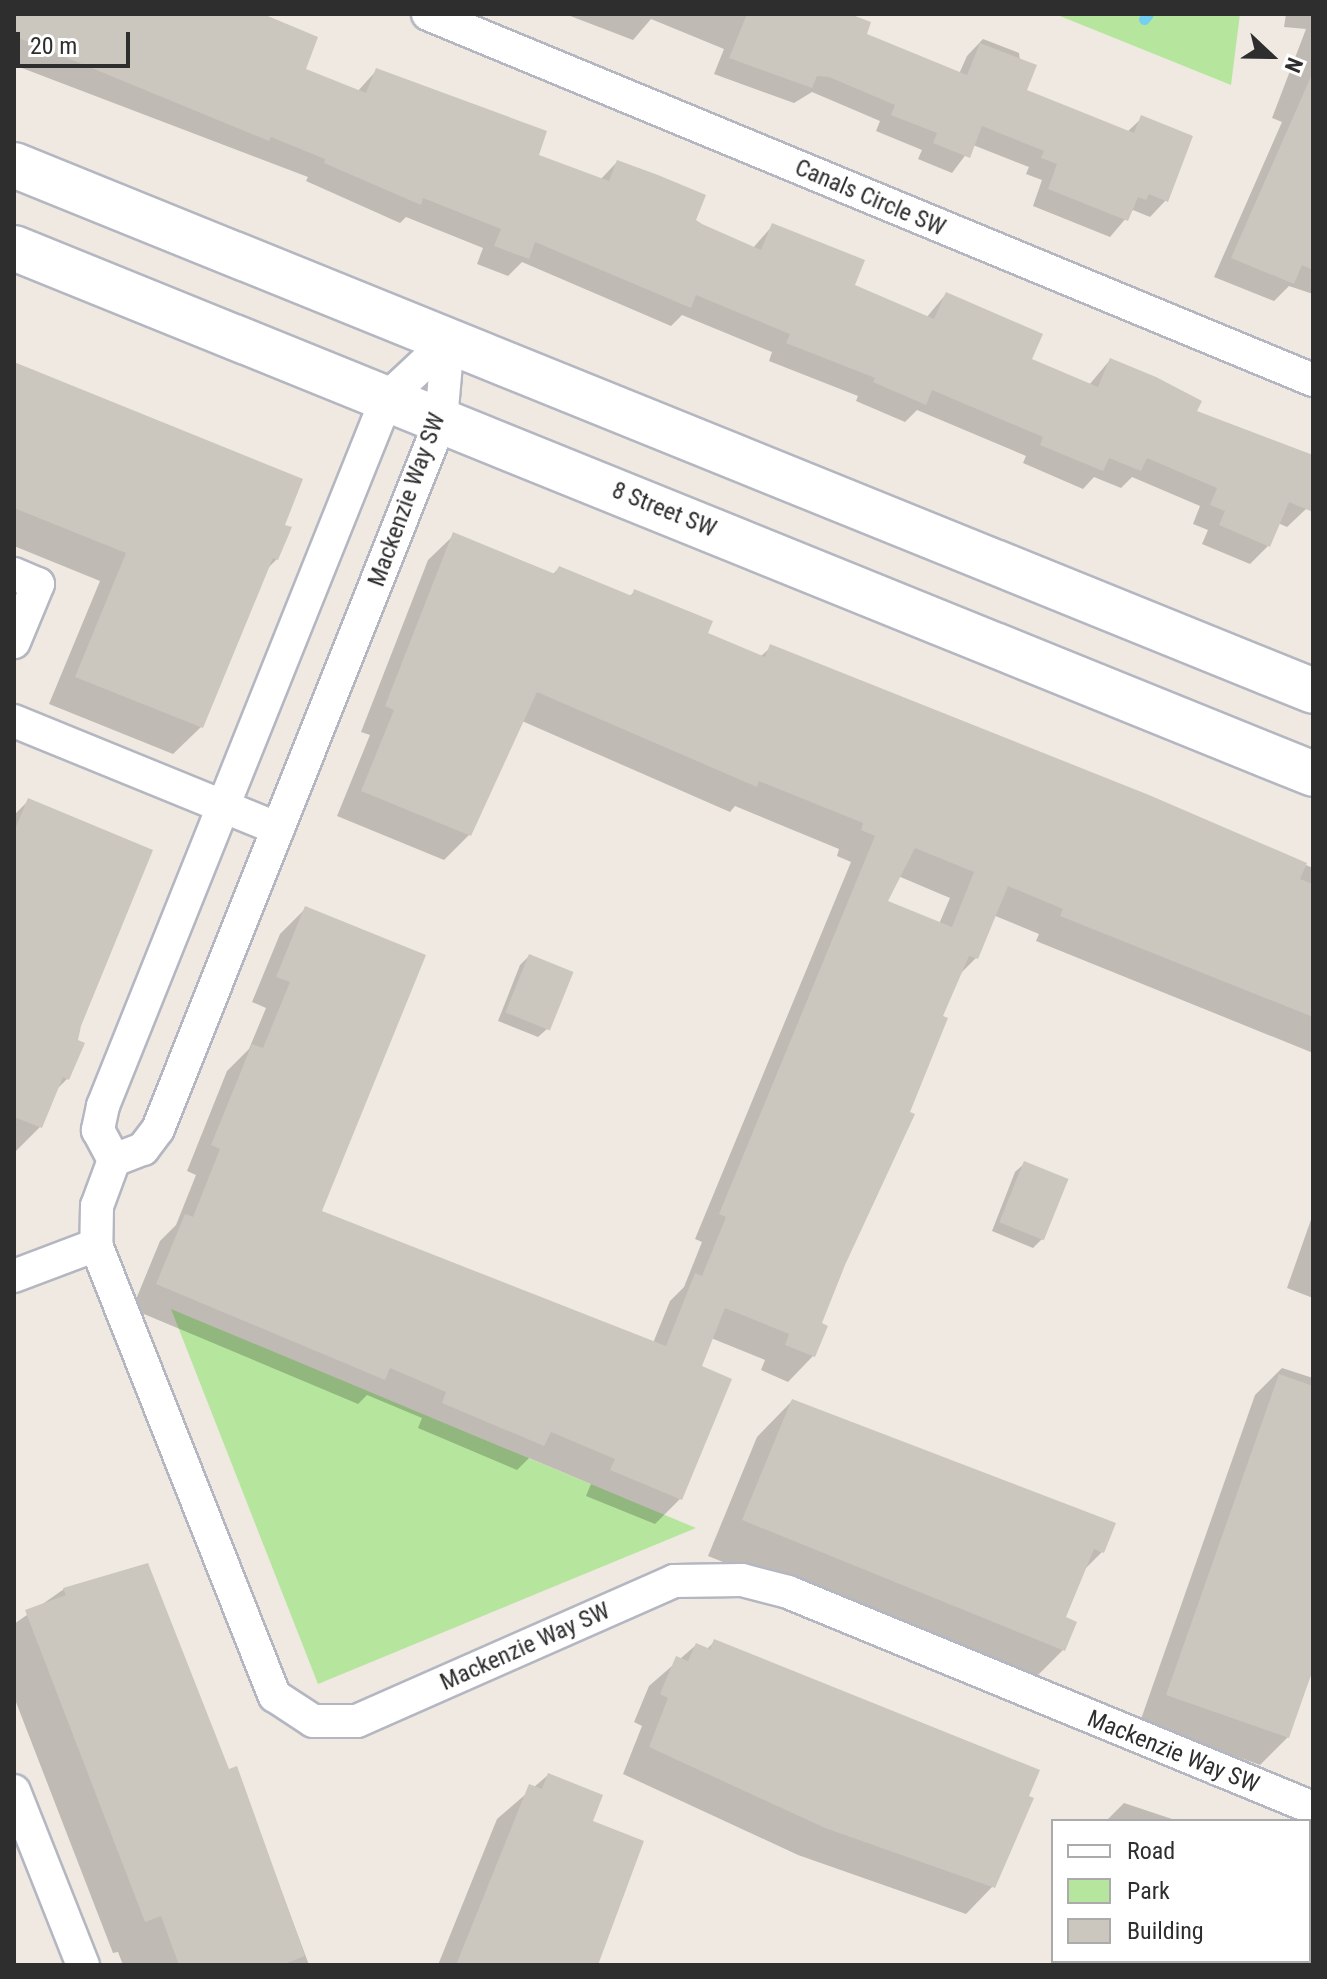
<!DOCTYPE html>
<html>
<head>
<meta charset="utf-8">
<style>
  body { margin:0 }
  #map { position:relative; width:1327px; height:1979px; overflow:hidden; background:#efe9e1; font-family:"Roboto Condensed",sans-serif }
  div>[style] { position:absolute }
  .green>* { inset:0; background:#b6e59e }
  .shadow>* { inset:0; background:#0003 }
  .stream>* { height:11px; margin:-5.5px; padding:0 5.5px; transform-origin:5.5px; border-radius:5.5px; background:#75cff0 }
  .building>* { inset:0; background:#cbc7bf; transform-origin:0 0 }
  .roads { filter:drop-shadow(2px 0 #b4b7c1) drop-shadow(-2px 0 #b4b7c1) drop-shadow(0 2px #b4b7c1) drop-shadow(0 -2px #b4b7c1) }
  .minor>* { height:32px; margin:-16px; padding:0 16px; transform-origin:16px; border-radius:16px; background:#fff }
  .secondary>* { height:44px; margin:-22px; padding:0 22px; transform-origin:22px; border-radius:22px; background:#fff }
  span { translate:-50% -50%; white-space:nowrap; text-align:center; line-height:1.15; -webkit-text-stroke:6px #fff; paint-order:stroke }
  .street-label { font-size:24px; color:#2e2e2e }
  .frame { position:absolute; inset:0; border:16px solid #2e2e2e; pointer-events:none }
  .legend { position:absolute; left:1051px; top:1819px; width:260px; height:144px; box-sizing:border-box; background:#fff; border:2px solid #ababab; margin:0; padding:10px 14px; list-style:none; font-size:24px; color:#2e2e2e }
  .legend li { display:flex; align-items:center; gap:16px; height:40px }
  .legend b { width:40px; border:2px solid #ababab }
  .north { position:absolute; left:1231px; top:16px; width:80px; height:80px; -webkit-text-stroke:6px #fff; paint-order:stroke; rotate:112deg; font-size:22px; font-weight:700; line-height:32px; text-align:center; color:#2e2e2e }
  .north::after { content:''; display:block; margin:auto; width:28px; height:36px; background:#2e2e2e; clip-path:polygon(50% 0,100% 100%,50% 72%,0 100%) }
  .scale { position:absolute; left:16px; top:32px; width:114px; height:36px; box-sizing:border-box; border:4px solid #2e2e2e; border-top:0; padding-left:10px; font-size:24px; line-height:28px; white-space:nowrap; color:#2e2e2e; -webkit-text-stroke:6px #fff; paint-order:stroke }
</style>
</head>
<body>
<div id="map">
  <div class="green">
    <i style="clip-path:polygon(1055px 14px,1240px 14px,1231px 85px)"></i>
    <i style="clip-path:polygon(171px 1309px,696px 1528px,318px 1684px)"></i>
  </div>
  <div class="shadow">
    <i style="clip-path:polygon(14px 14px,232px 14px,303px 70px,357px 92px,376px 71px,536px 156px,600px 180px,617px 162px,693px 222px,753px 248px,773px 225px,853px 286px,926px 318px,946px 294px,1030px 360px,1089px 385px,1110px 360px,1194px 413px,1313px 458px,1313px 492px,1306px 509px,1287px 527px,1278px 523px,1268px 546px,1250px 564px,1202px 544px,1208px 530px,1193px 524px,1200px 506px,1132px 477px,1121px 488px,1094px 477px,1083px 489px,1023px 463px,1026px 456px,917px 410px,905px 422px,856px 401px,858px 396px,769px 361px,772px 352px,682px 315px,671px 326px,522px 262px,508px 276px,477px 264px,483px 248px,406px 217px,400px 223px,306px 181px,308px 177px,14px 65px)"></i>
    <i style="clip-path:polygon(565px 14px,844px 14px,864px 35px,959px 74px,967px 56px,983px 39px,1019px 53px,1024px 91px,1127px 132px,1142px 118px,1166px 200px,1150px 217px,1133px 210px,1110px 237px,1033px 206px,1042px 180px,1026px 174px,1029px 167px,973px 145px,952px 173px,918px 159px,922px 150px,876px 131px,880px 121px,812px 92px,794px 103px,714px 74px,724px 49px,651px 19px,633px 40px)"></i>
    <i style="clip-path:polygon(1286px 14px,1313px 14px,1313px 294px,1289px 286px,1274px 301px,1214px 277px,1282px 122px,1272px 118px,1306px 29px,1284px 27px)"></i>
    <i style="clip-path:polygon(14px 364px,282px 526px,277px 559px,265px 571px,201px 727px,173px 754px,49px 704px,100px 581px,14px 546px)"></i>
    <i style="clip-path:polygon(evenodd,454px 535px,552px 575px,559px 568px,629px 597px,635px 591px,705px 634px,760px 657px,771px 647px,826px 667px,1313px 868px,1313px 1053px,1036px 941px,1039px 934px,993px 915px,976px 958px,958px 976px,819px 1324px,813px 1356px,788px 1382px,761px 1370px,765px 1360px,711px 1338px,699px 1367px,680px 1499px,655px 1524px,586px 1496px,591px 1484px,529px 1458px,517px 1470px,418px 1428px,422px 1418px,367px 1395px,358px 1404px,132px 1309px,160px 1241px,176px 1225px,196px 1175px,187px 1171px,227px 1071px,249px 1049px,266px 1008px,252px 1002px,280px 934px,305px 909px,320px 1212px,653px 1343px,670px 1301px,684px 1287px,702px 1242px,695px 1239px,851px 862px,837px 856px,839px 849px,735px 806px,730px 812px,522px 721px,469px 835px,444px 860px,337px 816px,370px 735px,361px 732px,428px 560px,454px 535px,898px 876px,950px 898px,939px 924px,885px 902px,898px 876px)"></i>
    <i style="clip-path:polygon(28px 801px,79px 1026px,68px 1078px,55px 1091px,40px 1127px,14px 1153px,14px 815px)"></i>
    <i style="clip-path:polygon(529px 956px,547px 1029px,538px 1037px,498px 1021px,520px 965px)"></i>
    <i style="clip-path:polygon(1024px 1164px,1042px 1239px,1033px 1248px,992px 1231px,1015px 1172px)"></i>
    <i style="clip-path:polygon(1313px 1214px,1313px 1298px,1287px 1288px)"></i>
    <i style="clip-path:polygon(1282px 1368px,1313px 1378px,1313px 1669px,1288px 1737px,1260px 1765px,1140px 1722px,1255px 1395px)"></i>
    <i style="clip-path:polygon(792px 1401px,1102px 1552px,1082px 1572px,1064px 1618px,1063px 1650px,1028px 1685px,708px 1556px,757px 1437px)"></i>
    <i style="clip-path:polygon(64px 1589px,228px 1772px,236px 1769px,309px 1965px,123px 1965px,118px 1952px,113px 1953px,14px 1697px,14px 1624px)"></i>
    <i style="clip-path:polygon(715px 1641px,1037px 1771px,993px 1886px,966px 1914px,798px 1855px,623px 1774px,642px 1726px,634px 1722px,649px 1686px,696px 1645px,707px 1649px)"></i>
    <i style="clip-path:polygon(548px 1775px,590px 1822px,596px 1965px,438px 1965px,497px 1819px)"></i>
    <i style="clip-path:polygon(1124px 1803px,1178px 1821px,1106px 1821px)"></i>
    <i style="clip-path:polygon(1064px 1961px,1222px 1961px,1063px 1965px)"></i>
  </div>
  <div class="stream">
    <i style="left:1144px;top:19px;width:6px;rotate:-51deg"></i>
  </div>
  <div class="building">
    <i style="clip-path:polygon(14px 14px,263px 14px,318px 37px,306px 69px,366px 93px,376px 68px,547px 131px,539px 155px,609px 181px,617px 160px,658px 175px,706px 195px,696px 220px,702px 224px,761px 250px,772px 223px,865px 260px,855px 285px,934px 319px,946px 292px,1043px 334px,1032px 359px,1098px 387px,1110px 358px,1156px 377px,1202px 401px,1197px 411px,1313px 455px,1313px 512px,1289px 502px,1270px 547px,1219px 525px,1225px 511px,1210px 505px,1217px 488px,1147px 458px,1141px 471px,1109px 458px,1103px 471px,1040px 445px,1043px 437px,932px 390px,926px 405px,873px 382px,875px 378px,786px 343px,790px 334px,696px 295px,691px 308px,535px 242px,529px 259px,494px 246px,501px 229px,423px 198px,421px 205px,324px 163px,325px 159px,271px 137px,269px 141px,14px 36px)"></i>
    <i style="clip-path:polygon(747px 14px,850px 14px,871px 22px,867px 34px,967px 75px,980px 43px,1037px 65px,1027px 90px,1134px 133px,1141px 115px,1193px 136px,1168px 202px,1149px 194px,1146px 200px,1138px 197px,1128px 221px,1048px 189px,1057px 164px,1041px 158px,1044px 151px,982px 126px,970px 158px,933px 143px,937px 133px,891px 115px,895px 105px,829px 77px,817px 76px,812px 88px,729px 58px)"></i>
    <i style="clip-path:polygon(1313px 72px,1313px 270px,1302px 265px,1294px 284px,1231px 258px)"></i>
    <i style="clip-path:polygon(14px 362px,303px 479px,285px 525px,292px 527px,278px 560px,273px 558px,203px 728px,75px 677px,126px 553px,14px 508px)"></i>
    <i style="clip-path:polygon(evenodd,453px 532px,555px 574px,559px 566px,632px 596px,634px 589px,713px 621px,708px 633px,765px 657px,770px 644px,1149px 795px,1307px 863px,1300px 879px,1313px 884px,1313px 1017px,1060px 916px,1063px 909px,1008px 886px,978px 959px,969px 956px,943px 1016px,948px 1018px,910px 1112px,915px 1114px,845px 1265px,822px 1323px,828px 1326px,815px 1357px,785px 1345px,789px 1334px,725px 1308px,702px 1366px,732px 1379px,682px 1500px,610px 1470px,615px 1459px,551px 1432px,544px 1446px,442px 1403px,446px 1392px,390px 1368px,385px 1380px,156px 1284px,185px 1214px,193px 1217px,220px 1149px,211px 1145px,252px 1044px,263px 1048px,290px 982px,276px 977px,305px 906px,426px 955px,322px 1211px,666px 1346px,695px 1273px,702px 1276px,726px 1217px,719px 1214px,875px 836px,861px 830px,863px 823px,759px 781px,757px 787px,537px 692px,471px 836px,361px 791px,394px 710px,385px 706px,453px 532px,915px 848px,974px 872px,952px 927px,888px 901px,915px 848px)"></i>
    <i style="clip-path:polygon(28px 798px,153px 850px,81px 1026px,78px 1040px,85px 1043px,69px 1080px,63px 1077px,42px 1128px,14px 1117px,14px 832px)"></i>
    <i style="left:529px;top:954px;width:48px;height:63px;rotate:22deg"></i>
    <i style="left:1024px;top:1161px;width:48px;height:66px;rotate:22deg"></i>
    <i style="clip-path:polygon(1279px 1374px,1313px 1386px,1313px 1669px,1289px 1738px,1166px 1695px)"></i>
    <i style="clip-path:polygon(792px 1399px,1116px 1523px,1104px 1553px,1094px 1549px,1066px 1617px,1077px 1622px,1065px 1651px,742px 1520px)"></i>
    <i style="clip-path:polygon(148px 1563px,229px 1769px,237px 1766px,305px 1956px,282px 1965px,179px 1965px,161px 1916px,145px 1922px,25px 1610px,66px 1595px,63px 1588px)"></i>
    <i style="clip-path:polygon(714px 1639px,1040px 1770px,1029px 1796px,1034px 1798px,995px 1888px,825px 1828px,649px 1747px,668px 1698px,660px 1694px,676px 1656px,688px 1661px,696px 1643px,710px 1649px)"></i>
    <i style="clip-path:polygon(548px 1773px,603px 1795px,593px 1821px,644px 1841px,598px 1965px,456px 1965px,529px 1784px,542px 1789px)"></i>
  </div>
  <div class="roads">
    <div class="minor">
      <i style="left:428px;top:14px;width:958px;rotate:22.47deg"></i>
      <i style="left:448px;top:341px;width:83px;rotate:136.9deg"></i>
      <i style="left:387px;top:398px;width:763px;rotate:111.86deg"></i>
      <i style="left:103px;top:1106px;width:25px;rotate:102deg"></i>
      <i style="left:98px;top:1130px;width:34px;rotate:62deg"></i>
      <i style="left:114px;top:1160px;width:49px;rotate:110.3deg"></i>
      <i style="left:97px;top:1206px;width:39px;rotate:91deg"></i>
      <i style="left:96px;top:1245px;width:485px;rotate:68.4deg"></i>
      <i style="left:275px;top:1696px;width:45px;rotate:33.3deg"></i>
      <i style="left:313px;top:1721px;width:44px"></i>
      <i style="left:357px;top:1721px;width:347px;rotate:-23.8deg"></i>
      <i style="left:674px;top:1581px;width:68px;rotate:-0.8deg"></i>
      <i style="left:742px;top:1580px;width:48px;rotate:14.6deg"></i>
      <i style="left:788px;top:1592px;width:568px;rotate:22.36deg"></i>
      <i style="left:14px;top:574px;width:26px;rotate:23deg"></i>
      <i style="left:38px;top:584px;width:63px;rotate:112.5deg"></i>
      <i style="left:14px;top:721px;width:285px;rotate:22.2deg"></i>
      <i style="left:114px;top:1160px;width:31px;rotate:-21deg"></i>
      <i style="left:143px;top:1149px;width:25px;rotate:-53deg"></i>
      <i style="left:158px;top:1129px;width:763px;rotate:-68.24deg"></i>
      <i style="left:441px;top:420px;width:79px;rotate:-84.9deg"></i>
      <i style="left:14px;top:1276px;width:88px;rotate:-20.7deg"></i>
      <i style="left:14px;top:1791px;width:187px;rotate:68.4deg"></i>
    </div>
    <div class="secondary">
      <i style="left:14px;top:165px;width:1401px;rotate:22.04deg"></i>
      <i style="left:14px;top:248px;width:1401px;rotate:22.04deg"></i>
    </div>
  </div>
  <div class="street-label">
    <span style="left:870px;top:198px;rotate:23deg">Canals Circle SW</span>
    <span style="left:407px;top:500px;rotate:-70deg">Mackenzie Way SW</span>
    <span style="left:664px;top:510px;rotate:22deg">8 Street SW</span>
    <span style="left:525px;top:1647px;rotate:-24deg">Mackenzie Way SW</span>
    <span style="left:1173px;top:1752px;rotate:22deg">Mackenzie Way SW</span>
  </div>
  <div class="frame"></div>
  <ul class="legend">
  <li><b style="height:10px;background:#fff"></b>Road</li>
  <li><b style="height:22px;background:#b6e59e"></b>Park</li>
  <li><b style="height:22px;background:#cbc7bf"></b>Building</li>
  </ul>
  <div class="north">N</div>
  <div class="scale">20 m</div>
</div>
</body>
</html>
